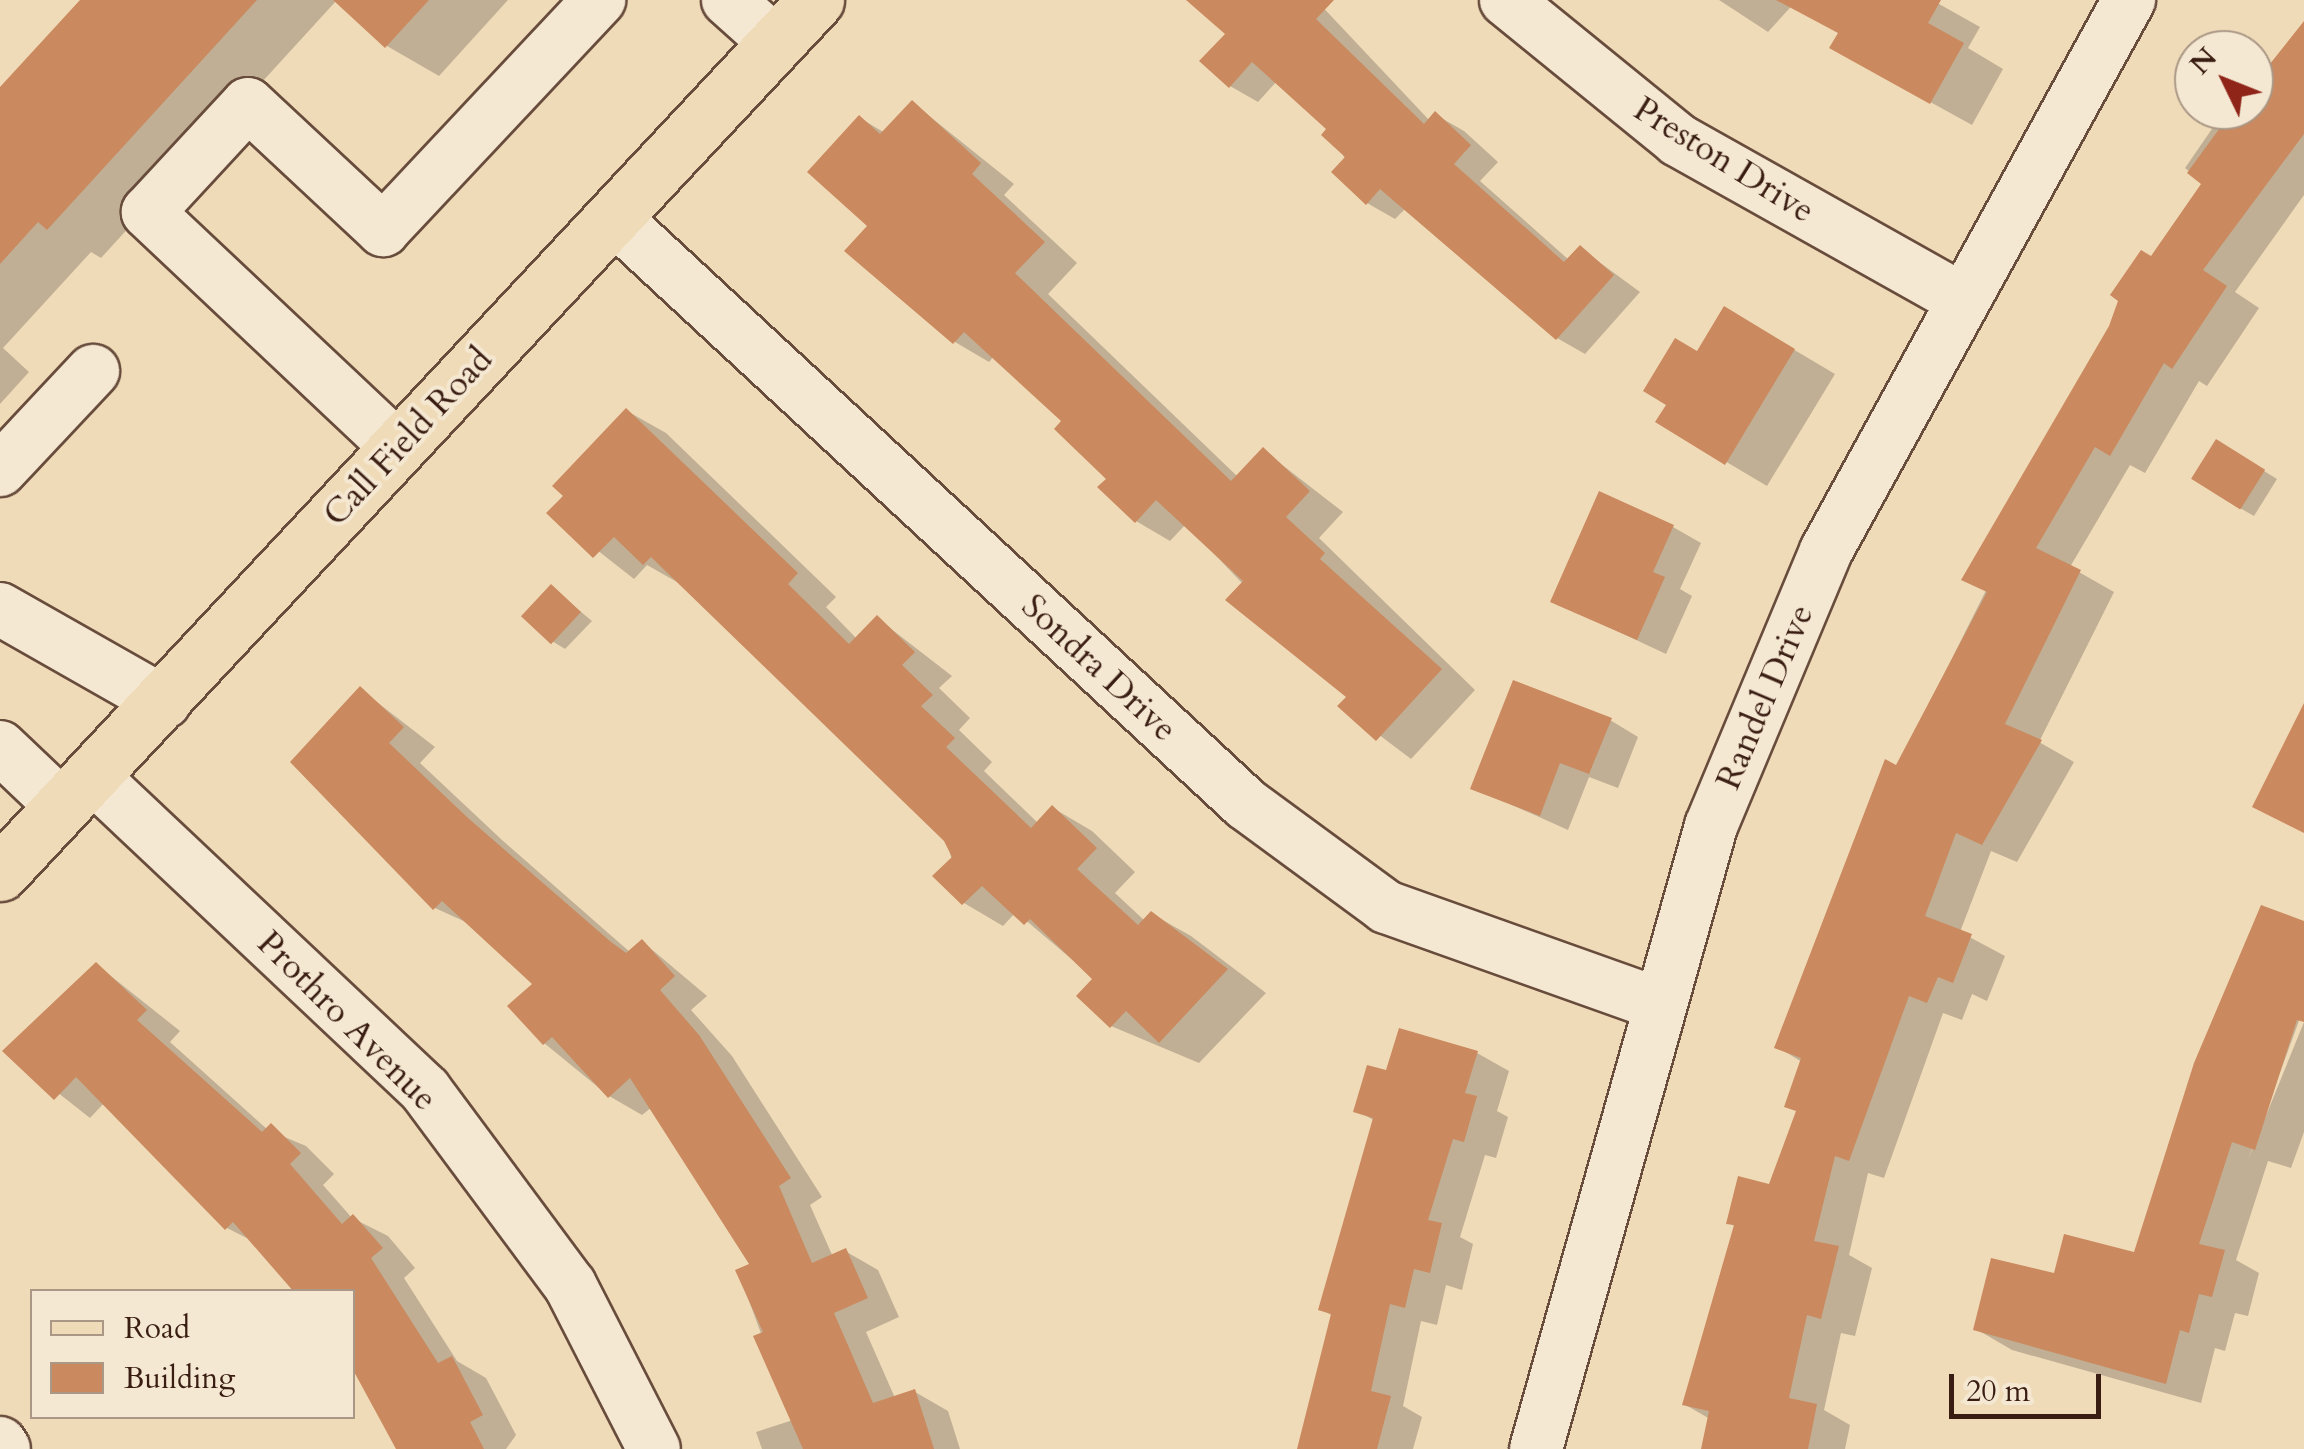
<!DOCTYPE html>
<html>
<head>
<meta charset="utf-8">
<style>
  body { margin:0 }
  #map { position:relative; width:2304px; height:1449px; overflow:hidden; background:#f0dbb9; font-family:Cardo,serif }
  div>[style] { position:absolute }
  .shadow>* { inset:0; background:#0003 }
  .building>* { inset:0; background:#ca895e; transform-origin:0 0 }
  .roads { filter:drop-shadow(2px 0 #684c3c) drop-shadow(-2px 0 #684c3c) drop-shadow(0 2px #684c3c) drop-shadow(0 -2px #684c3c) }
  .minor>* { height:52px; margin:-26px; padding:0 26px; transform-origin:26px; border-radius:26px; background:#f5e8d2 }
  .major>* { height:55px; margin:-27.5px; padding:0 27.5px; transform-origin:27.5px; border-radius:27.5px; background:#f0dbb9 }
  span { translate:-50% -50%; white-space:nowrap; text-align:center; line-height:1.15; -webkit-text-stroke:8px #f5e8d2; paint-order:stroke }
  .street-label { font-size:35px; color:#3a1d12 }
  .legend { position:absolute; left:30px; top:1289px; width:325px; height:130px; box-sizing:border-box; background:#f5e8d2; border:2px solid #aa9785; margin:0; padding:12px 18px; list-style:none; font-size:30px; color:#3a1d12 }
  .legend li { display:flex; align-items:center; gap:20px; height:50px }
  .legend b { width:50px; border:2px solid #aa9785 }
  .north { position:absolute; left:2174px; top:30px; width:100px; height:100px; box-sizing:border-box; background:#f5e8d2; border:2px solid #aa9785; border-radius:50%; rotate:313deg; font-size:28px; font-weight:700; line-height:40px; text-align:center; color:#3a1d12 }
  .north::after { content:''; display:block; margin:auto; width:35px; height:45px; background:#8f2418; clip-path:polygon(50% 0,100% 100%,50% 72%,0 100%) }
  .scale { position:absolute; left:1949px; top:1374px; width:152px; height:45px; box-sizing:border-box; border:5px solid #3a1d12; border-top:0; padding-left:12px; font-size:30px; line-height:35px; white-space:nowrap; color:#3a1d12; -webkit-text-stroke:8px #f5e8d2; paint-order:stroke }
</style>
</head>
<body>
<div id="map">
  <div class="shadow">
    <i style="clip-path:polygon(83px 0,337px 0,101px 258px,91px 252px,3px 348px,29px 372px,0 404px,0 91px)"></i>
    <i style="clip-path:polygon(337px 0,508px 0,439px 76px,387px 46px)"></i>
    <i style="clip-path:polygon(1201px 0,1316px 0,1430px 121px,1436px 115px,1464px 131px,1498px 162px,1480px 181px,1569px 260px,1580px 248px,1640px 292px,1585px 354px,1557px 338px,1406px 208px,1395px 219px,1367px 203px,1330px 129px,1277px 81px,1258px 102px,1230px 86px,1228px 33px)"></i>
    <i style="clip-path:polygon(1719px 0,1797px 0,1768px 32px)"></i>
    <i style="clip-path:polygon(1833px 0,1932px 0,1980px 27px,1968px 48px,2003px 69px,1972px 125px,1874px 71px,1841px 33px)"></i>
    <i style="clip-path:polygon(2304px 25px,2304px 195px,2235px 292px,2259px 308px,2207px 386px,2199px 381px,2145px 473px,2130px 465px,2070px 567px,2114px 592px,2039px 742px,2074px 762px,2017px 862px,1991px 851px,1960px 932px,2005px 956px,1987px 1001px,1972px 994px,1962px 1020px,1943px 1013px,1884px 1178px,1868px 1173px,1849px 1255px,1872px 1268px,1855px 1336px,1841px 1333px,1824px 1410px,1850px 1425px,1845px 1449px,1704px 1449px,1710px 1419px,1684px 1404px,1736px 1227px,1729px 1223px,1771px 1187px,1798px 1112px,1802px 1062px,1777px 1047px,1897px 768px,2152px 259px,2204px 183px,2185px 168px,2225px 110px,2254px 110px,2254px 69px,2266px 73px)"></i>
    <i style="clip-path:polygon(913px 103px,1014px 184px,1004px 195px,1077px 263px,1048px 294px,1238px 477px,1263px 450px,1343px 512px,1319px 538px,1475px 690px,1411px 759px,1341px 706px,1350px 697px,1186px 524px,1170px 541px,1136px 521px,1065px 421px,994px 356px,989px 362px,955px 342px,848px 250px,871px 226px,860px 118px,885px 133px)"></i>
    <i style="clip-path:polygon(1766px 333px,1835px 374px,1767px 486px,1659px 422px,1696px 354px)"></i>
    <i style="clip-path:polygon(627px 411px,666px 433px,836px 597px,826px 607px,857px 639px,877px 618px,952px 676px,939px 688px,970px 718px,959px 730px,992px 762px,984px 771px,1038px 823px,1053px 808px,1092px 831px,1135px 872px,1115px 893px,1145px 921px,1152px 914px,1191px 936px,1266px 993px,1199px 1063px,1111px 1026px,1095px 979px,1016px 912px,1003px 926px,964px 903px,946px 839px,684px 586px,647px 565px,634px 579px,550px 513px)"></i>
    <i style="clip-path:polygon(2217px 442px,2277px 479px,2254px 516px,2240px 508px)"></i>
    <i style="clip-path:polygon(1673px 527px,1701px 543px,1680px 589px,1692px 596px,1666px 654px,1553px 601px)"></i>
    <i style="clip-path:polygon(551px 587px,592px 621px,565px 649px,552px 641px)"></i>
    <i style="clip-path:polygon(360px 689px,435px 747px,420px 763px,502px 840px,631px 953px,643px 942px,707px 996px,691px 1010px,732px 1056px,822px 1197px,810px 1205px,833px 1257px,845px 1251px,878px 1270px,899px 1317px,866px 1332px,895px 1398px,915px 1392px,948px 1411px,960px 1449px,762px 1449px,756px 1432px,793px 1420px,738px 1271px,752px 1265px,652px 1107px,642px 1115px,609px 1096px,544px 1043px,536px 984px,470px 924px,435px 908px)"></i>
    <i style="clip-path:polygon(1610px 720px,1638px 737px,1618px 788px,1589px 777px,1568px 830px,1474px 788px)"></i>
    <i style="clip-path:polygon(2304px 924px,2304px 1007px,2248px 1160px,2304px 1022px,2304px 1132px,2291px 1168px,2268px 1161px,2236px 1260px,2259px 1273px,2248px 1316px,2235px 1313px,2225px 1351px,2215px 1348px,2201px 1403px,2012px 1350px,1976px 1329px,2056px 1276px,2135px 1255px)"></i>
    <i style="clip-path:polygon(97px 965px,180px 1031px,170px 1042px,268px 1130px,306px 1146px,334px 1174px,323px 1185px,352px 1218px,388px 1236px,415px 1268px,404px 1278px,457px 1361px,486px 1378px,516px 1435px,506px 1449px,399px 1449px,352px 1292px,227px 1228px,105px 1102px,90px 1118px,5px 1051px)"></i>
    <i style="clip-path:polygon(1477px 1053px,1509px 1071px,1497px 1111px,1508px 1117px,1496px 1158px,1485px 1155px,1460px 1237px,1473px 1244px,1462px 1290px,1446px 1285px,1437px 1325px,1421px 1321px,1403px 1406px,1422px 1417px,1413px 1449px,1299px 1449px,1333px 1316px,1321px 1309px,1375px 1121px,1356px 1110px,1388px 1073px)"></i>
  </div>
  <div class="building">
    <i style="clip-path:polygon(80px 0,257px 0,47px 230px,38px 222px,0 264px,0 87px)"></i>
    <i style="clip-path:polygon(333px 0,429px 0,385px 48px)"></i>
    <i style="clip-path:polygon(1186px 0,1334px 0,1316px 19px,1424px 124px,1435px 111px,1471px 145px,1454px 164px,1564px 262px,1580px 245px,1614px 275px,1556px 340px,1380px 189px,1366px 205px,1331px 172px,1345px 157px,1321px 135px,1326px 129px,1252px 62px,1229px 88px,1199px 61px,1225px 34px)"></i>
    <i style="clip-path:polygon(1776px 0,1941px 0,1928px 23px,1964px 43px,1930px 104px,1829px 48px,1838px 33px)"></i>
    <i style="clip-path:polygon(2304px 21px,2304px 134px,2203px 270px,2227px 286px,2172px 369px,2164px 363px,2110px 456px,2095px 447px,2036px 548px,2081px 570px,2005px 724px,2042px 740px,1982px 845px,1956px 833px,1925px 916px,1972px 934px,1953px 983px,1938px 977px,1927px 1003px,1909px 996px,1849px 1161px,1835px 1156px,1814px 1241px,1839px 1246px,1821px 1319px,1807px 1315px,1789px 1398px,1817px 1404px,1808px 1449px,1701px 1449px,1709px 1411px,1682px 1405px,1734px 1225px,1726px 1224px,1738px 1176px,1769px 1184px,1796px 1111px,1784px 1107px,1801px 1058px,1774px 1048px,1885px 759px,1896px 765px,1987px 592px,1961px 580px,2109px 326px,2118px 301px,2110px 295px,2141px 250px,2151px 256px,2201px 184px,2187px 173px,2233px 110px,2254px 110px,2254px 84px)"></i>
    <i style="clip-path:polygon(912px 100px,981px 163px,972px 174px,1045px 242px,1015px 273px,1231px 481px,1263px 447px,1310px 491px,1286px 517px,1325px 553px,1320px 559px,1442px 669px,1376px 741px,1337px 706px,1346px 697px,1225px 600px,1243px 581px,1156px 500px,1135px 523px,1097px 487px,1106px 479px,1054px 429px,1061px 421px,964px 332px,953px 344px,844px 251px,867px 226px,807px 172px,859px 115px,880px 134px)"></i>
    <i style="clip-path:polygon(1724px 306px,1795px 349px,1725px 465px,1655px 422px,1666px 405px,1643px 391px,1675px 338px,1697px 351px)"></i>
    <i style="clip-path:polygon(626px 408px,798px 573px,788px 584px,849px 644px,877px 615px,915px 652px,902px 665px,933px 695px,921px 706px,955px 738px,946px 747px,1031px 828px,1052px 805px,1097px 848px,1077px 869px,1138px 925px,1151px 911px,1228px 969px,1159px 1043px,1126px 1011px,1110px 1028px,1076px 996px,1092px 979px,1030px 919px,1024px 925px,982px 886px,962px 905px,932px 876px,952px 857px,944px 841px,651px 557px,643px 565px,614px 537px,593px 558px,546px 513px,563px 496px,552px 486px)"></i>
    <i style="left:2216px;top:439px;width:58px;height:47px;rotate:32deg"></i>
    <i style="clip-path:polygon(1599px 491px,1674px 525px,1653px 572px,1665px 577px,1637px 640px,1550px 602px)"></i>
    <i style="left:551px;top:584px;width:41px;height:44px;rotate:43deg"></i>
    <i style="clip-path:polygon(1513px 680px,1612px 718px,1589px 774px,1560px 763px,1540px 816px,1470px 789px)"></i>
    <i style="clip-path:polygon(360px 686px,404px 727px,389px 743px,468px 818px,611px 942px,626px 953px,642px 939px,675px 976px,660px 990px,699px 1035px,791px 1178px,779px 1186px,812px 1263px,846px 1248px,868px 1298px,834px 1313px,873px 1403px,915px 1389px,934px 1449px,803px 1449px,753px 1336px,763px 1332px,735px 1270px,749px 1264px,630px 1078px,608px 1098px,552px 1037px,543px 1045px,507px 1006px,532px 984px,442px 901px,433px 910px,290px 762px)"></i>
    <i style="clip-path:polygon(2304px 703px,2304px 833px,2252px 807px)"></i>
    <i style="clip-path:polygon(2261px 905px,2304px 921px,2304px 1022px,2297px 1020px,2255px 1150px,2232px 1142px,2199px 1244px,2225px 1250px,2212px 1297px,2199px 1294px,2189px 1333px,2180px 1330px,2166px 1384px,1973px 1330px,1991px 1258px,2054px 1273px,2064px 1234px,2134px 1252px,2194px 1063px)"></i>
    <i style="clip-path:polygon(96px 962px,147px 1010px,137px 1020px,262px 1132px,271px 1123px,301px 1153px,290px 1164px,342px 1224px,353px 1214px,383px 1248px,371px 1258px,438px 1363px,452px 1356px,483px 1415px,470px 1422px,484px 1449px,396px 1449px,352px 1368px,352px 1292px,294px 1292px,233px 1222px,225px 1230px,76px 1077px,54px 1100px,2px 1051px)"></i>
    <i style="clip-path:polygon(1399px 1028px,1478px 1051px,1465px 1093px,1477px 1096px,1464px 1142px,1453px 1139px,1428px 1220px,1442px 1223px,1430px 1273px,1414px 1269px,1405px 1308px,1390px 1304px,1371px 1391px,1391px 1396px,1377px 1449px,1297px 1449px,1331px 1314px,1318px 1310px,1373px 1118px,1353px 1112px,1367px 1065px,1386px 1070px)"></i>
  </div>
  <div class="roads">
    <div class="minor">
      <i style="left:728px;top:0;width:63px;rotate:41.8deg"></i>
      <i style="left:1506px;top:0;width:222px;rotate:39.1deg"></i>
      <i style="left:1678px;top:140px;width:321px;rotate:29.3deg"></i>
      <i style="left:613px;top:217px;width:863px;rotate:42.84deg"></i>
      <i style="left:1246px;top:804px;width:174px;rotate:36.3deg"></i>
      <i style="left:1386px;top:907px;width:290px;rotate:19.6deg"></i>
      <i style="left:398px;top:448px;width:344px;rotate:-136.7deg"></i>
      <i style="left:148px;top:212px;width:147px;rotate:-47.2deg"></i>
      <i style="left:248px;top:104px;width:185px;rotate:43deg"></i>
      <i style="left:383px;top:230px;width:316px;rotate:-46.8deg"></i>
      <i style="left:0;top:470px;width:136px;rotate:-46.8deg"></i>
      <i style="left:0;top:609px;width:189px;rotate:29.6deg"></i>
      <i style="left:0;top:747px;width:88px;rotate:43.6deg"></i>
      <i style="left:93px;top:777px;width:456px;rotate:43.3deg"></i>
      <i style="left:425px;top:1090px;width:243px;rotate:53.4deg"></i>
      <i style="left:570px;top:1285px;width:184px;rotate:62.9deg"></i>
      <i style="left:0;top:1443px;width:7px;rotate:56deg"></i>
      <i style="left:1536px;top:1449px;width:647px;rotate:-74.31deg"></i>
      <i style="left:1711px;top:826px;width:298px;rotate:-67.3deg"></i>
      <i style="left:1826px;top:551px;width:629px;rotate:-61.19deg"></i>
    </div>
    <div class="major">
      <i style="left:0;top:873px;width:1195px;rotate:-46.93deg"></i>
    </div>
  </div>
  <div class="street-label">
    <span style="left:1724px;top:160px;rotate:32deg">Preston Drive</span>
    <span style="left:408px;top:437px;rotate:-47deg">Call Field Road</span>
    <span style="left:1099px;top:668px;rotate:43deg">Sondra Drive</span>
    <span style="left:1765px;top:697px;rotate:-67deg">Randel Drive</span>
    <span style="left:347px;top:1021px;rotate:45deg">Prothro Avenue</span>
  </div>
  <ul class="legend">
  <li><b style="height:12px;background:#f0dbb9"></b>Road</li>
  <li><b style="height:28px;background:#ca895e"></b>Building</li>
  </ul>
  <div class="north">N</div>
  <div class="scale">20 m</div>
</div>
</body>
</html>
